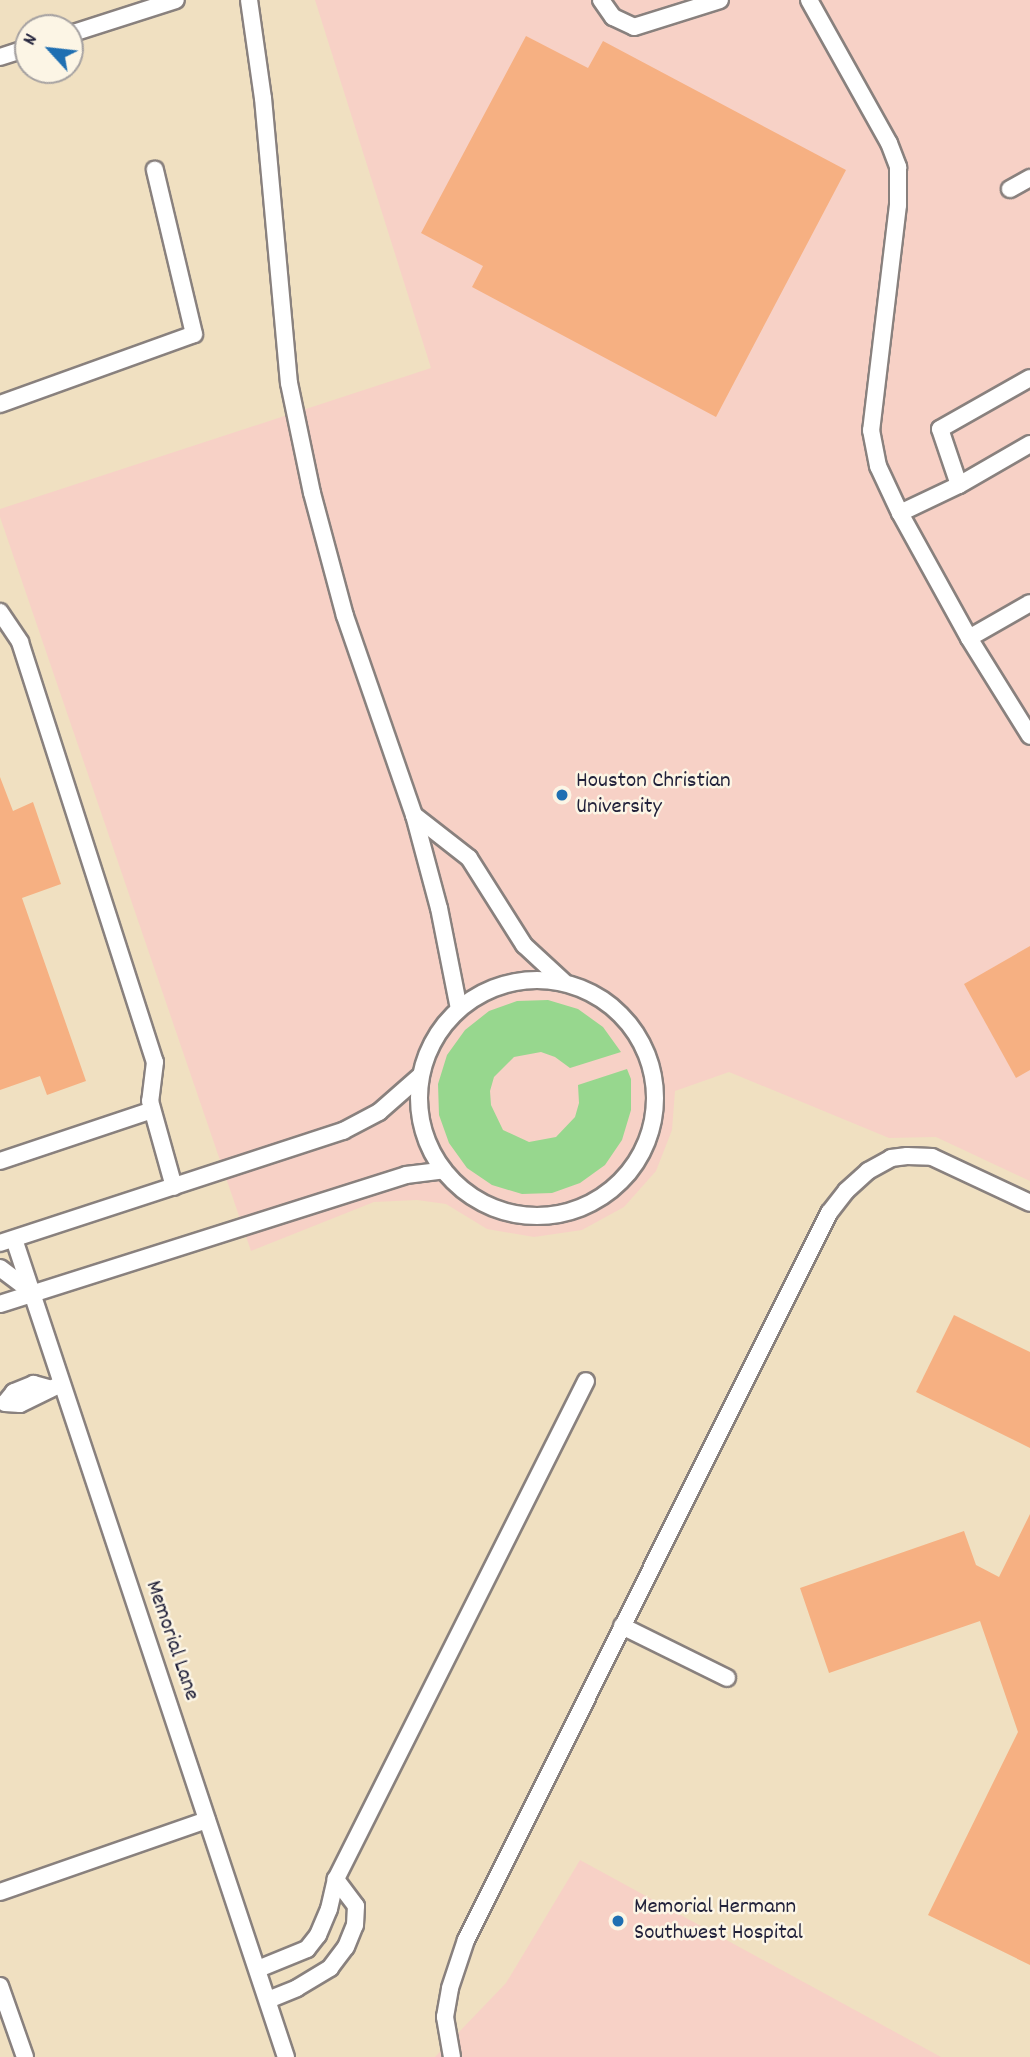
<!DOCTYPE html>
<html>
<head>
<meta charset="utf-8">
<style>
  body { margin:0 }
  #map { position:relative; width:1030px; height:2057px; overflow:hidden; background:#f0e0c1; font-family:Dekko,sans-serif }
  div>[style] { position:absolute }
  .built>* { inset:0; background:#f7d1c6 }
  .green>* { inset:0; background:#97d78e }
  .building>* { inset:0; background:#f6b082 }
  .roads { filter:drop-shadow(2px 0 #89817e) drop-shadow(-2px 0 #89817e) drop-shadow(0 2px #89817e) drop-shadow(0 -2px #89817e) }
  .lane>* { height:16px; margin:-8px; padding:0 8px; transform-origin:8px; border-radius:8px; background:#fff }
  .lane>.ring { margin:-8px; padding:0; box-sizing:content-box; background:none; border:16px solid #fff; border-radius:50% }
  .dots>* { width:19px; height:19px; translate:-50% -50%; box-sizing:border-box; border:4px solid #fcf5e5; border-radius:50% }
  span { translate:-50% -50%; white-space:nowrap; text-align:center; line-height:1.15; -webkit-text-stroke:5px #fcf5e5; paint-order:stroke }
  .poi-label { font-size:23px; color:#22223b }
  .left { translate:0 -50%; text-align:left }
  .street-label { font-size:23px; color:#22223b }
  .north { position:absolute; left:14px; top:14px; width:70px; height:70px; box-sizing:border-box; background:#fcf5e5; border:2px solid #a5a1a1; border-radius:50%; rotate:297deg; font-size:19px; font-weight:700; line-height:28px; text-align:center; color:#22223b }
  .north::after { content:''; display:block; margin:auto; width:24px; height:32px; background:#1f6fb2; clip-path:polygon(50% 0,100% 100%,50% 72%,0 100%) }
</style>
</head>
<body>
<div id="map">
  <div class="built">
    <i style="clip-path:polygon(315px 0,1030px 0,1030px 1181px,936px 1137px,889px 1138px,729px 1072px,675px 1091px,672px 1130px,656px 1171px,624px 1207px,582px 1230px,534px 1237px,487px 1229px,446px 1204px,417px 1200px,374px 1202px,251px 1251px,0 517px,0 509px,431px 368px)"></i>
    <i style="clip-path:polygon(580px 1860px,941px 2057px,435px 2057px,506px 1983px)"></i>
  </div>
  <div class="green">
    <i style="clip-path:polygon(548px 1000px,578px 1009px,603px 1027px,621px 1052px,570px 1068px,555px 1057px,541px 1052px,514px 1057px,494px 1077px,490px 1091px,491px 1105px,503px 1130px,529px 1142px,556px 1137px,575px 1117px,579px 1103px,578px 1085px,627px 1069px,631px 1079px,631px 1110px,622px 1140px,605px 1165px,580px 1183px,552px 1193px,522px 1194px,492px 1185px,467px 1168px,449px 1143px,439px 1115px,438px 1084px,447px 1055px,465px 1030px,489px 1011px,517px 1001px)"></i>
  </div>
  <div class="building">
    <i style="clip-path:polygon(526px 36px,588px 68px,603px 41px,846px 170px,716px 417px,472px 287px,483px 266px,421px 233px)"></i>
    <i style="clip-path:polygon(0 777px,13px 811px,33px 802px,61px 884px,22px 898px,86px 1081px,47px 1095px,40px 1076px,0 1090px)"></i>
    <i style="clip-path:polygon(1030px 946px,1030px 1070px,1016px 1078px,964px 984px)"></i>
    <i style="clip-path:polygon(954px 1315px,1030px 1352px,1030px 1448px,916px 1392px)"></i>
    <i style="clip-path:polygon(1030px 1514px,1030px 1965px,928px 1915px,1018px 1732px,980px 1621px,829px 1673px,800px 1588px,964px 1531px,976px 1565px,999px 1577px)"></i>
  </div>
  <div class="roads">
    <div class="lane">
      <i style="left:249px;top:0;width:99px;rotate:81.9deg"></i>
      <i style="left:263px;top:98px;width:286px;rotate:84.8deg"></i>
      <i style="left:289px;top:383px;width:112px;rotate:78.2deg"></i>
      <i style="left:312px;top:493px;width:127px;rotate:75deg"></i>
      <i style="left:345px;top:616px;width:211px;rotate:70.9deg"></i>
      <i style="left:414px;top:815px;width:96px;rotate:75deg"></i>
      <i style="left:439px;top:908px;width:103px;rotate:78.8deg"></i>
      <i style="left:601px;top:0;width:21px;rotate:55deg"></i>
      <i style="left:613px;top:17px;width:23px;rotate:25deg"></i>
      <i style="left:634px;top:27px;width:90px;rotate:-17.4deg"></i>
      <i style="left:809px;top:0;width:164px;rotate:60.8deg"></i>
      <i style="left:889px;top:143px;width:26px;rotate:69deg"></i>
      <i style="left:898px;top:167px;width:38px;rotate:90deg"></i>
      <i style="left:898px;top:205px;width:227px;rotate:96.8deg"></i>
      <i style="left:871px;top:430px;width:37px;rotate:79deg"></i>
      <i style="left:878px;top:466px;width:52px;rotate:64.9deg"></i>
      <i style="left:900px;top:513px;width:143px;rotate:61.1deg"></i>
      <i style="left:969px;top:638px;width:115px;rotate:58.1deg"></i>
      <i style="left:70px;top:34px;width:111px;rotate:-17.8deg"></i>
      <i style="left:0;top:57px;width:29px;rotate:-18deg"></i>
      <i style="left:1010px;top:189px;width:23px;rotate:-29deg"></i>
      <i style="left:0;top:404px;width:206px;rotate:-19.8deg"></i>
      <i style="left:194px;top:334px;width:169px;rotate:-103.4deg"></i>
      <i style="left:959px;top:485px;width:59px;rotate:-108.7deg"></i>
      <i style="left:940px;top:429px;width:103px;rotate:-29.5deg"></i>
      <i style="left:900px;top:513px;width:65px;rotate:-25.4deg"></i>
      <i style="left:959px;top:485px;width:82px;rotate:-30deg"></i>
      <i style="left:0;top:612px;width:36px;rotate:56deg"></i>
      <i style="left:20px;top:642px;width:441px;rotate:72.2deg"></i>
      <i style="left:155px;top:1062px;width:39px;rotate:97deg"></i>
      <i style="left:150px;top:1101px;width:89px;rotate:74.4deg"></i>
      <i style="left:969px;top:638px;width:70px;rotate:-29.8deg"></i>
      <i style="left:414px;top:815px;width:70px;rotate:38deg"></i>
      <i style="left:469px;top:858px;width:103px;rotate:57.7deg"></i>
      <i style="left:524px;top:945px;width:54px;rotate:42.8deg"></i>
      <i class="ring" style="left:419px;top:980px;width:220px;height:220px"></i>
      <i style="left:0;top:1161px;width:160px;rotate:-18.5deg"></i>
      <i style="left:14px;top:1239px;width:862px;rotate:71.61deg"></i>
      <i style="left:0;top:1243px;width:361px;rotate:-18.1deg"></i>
      <i style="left:343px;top:1131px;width:41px;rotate:-27.8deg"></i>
      <i style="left:379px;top:1112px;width:55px;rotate:-41.3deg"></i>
      <i style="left:0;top:1268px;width:40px;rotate:37deg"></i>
      <i style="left:0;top:1304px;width:426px;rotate:-17.6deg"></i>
      <i style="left:406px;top:1175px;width:38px;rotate:-7deg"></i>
      <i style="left:48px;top:1388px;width:15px;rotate:-164deg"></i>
      <i style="left:34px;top:1384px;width:22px;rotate:158deg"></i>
      <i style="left:14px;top:1392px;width:14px;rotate:129deg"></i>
      <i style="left:5px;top:1403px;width:15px;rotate:4deg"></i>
      <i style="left:20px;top:1404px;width:46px;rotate:-26deg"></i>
      <i style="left:622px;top:1626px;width:117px;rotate:26.3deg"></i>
      <i style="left:0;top:1892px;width:219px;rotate:-19.2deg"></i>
      <i style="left:258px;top:1969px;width:53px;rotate:-22.2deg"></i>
      <i style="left:307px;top:1949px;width:18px;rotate:-52deg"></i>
      <i style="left:318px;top:1935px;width:28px;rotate:-67deg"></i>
      <i style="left:329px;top:1909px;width:31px;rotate:-77deg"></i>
      <i style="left:336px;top:1879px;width:557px;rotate:-63.34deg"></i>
      <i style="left:0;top:1986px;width:75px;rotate:70.6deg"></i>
      <i style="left:268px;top:2000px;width:31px;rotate:-22deg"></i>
      <i style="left:297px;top:1988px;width:39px;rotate:-31deg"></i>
      <i style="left:330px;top:1968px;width:26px;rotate:-53deg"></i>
      <i style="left:346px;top:1947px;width:24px;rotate:-68deg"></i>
      <i style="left:355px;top:1925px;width:19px;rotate:-87deg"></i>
      <i style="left:356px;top:1906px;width:34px;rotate:-127deg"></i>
      <i style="left:452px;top:2057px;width:41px;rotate:-99.9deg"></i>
      <i style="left:445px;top:2017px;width:29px;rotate:-80deg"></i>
      <i style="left:450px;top:1988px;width:51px;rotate:-71.6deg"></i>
      <i style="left:466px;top:1940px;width:813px;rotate:-63.47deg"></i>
      <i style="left:829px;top:1213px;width:28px;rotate:-52deg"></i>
      <i style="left:846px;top:1191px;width:30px;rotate:-42deg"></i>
      <i style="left:868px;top:1171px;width:26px;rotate:-29deg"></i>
      <i style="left:891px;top:1158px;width:16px;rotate:-7deg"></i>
      <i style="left:907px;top:1156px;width:25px;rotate:2deg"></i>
      <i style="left:932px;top:1157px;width:108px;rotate:25.1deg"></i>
    </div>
  </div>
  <div class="dots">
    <i style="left:562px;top:795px;background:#1f6fb2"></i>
    <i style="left:618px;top:1921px;background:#1f6fb2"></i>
  </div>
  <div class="poi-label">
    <span class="left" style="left:576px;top:795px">Houston Christian<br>University</span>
    <span class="left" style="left:634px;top:1921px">Memorial Hermann<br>Southwest Hospital</span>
  </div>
  <div class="street-label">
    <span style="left:171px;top:1641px;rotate:71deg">Memorial Lane</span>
  </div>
  <div class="north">N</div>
</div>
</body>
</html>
